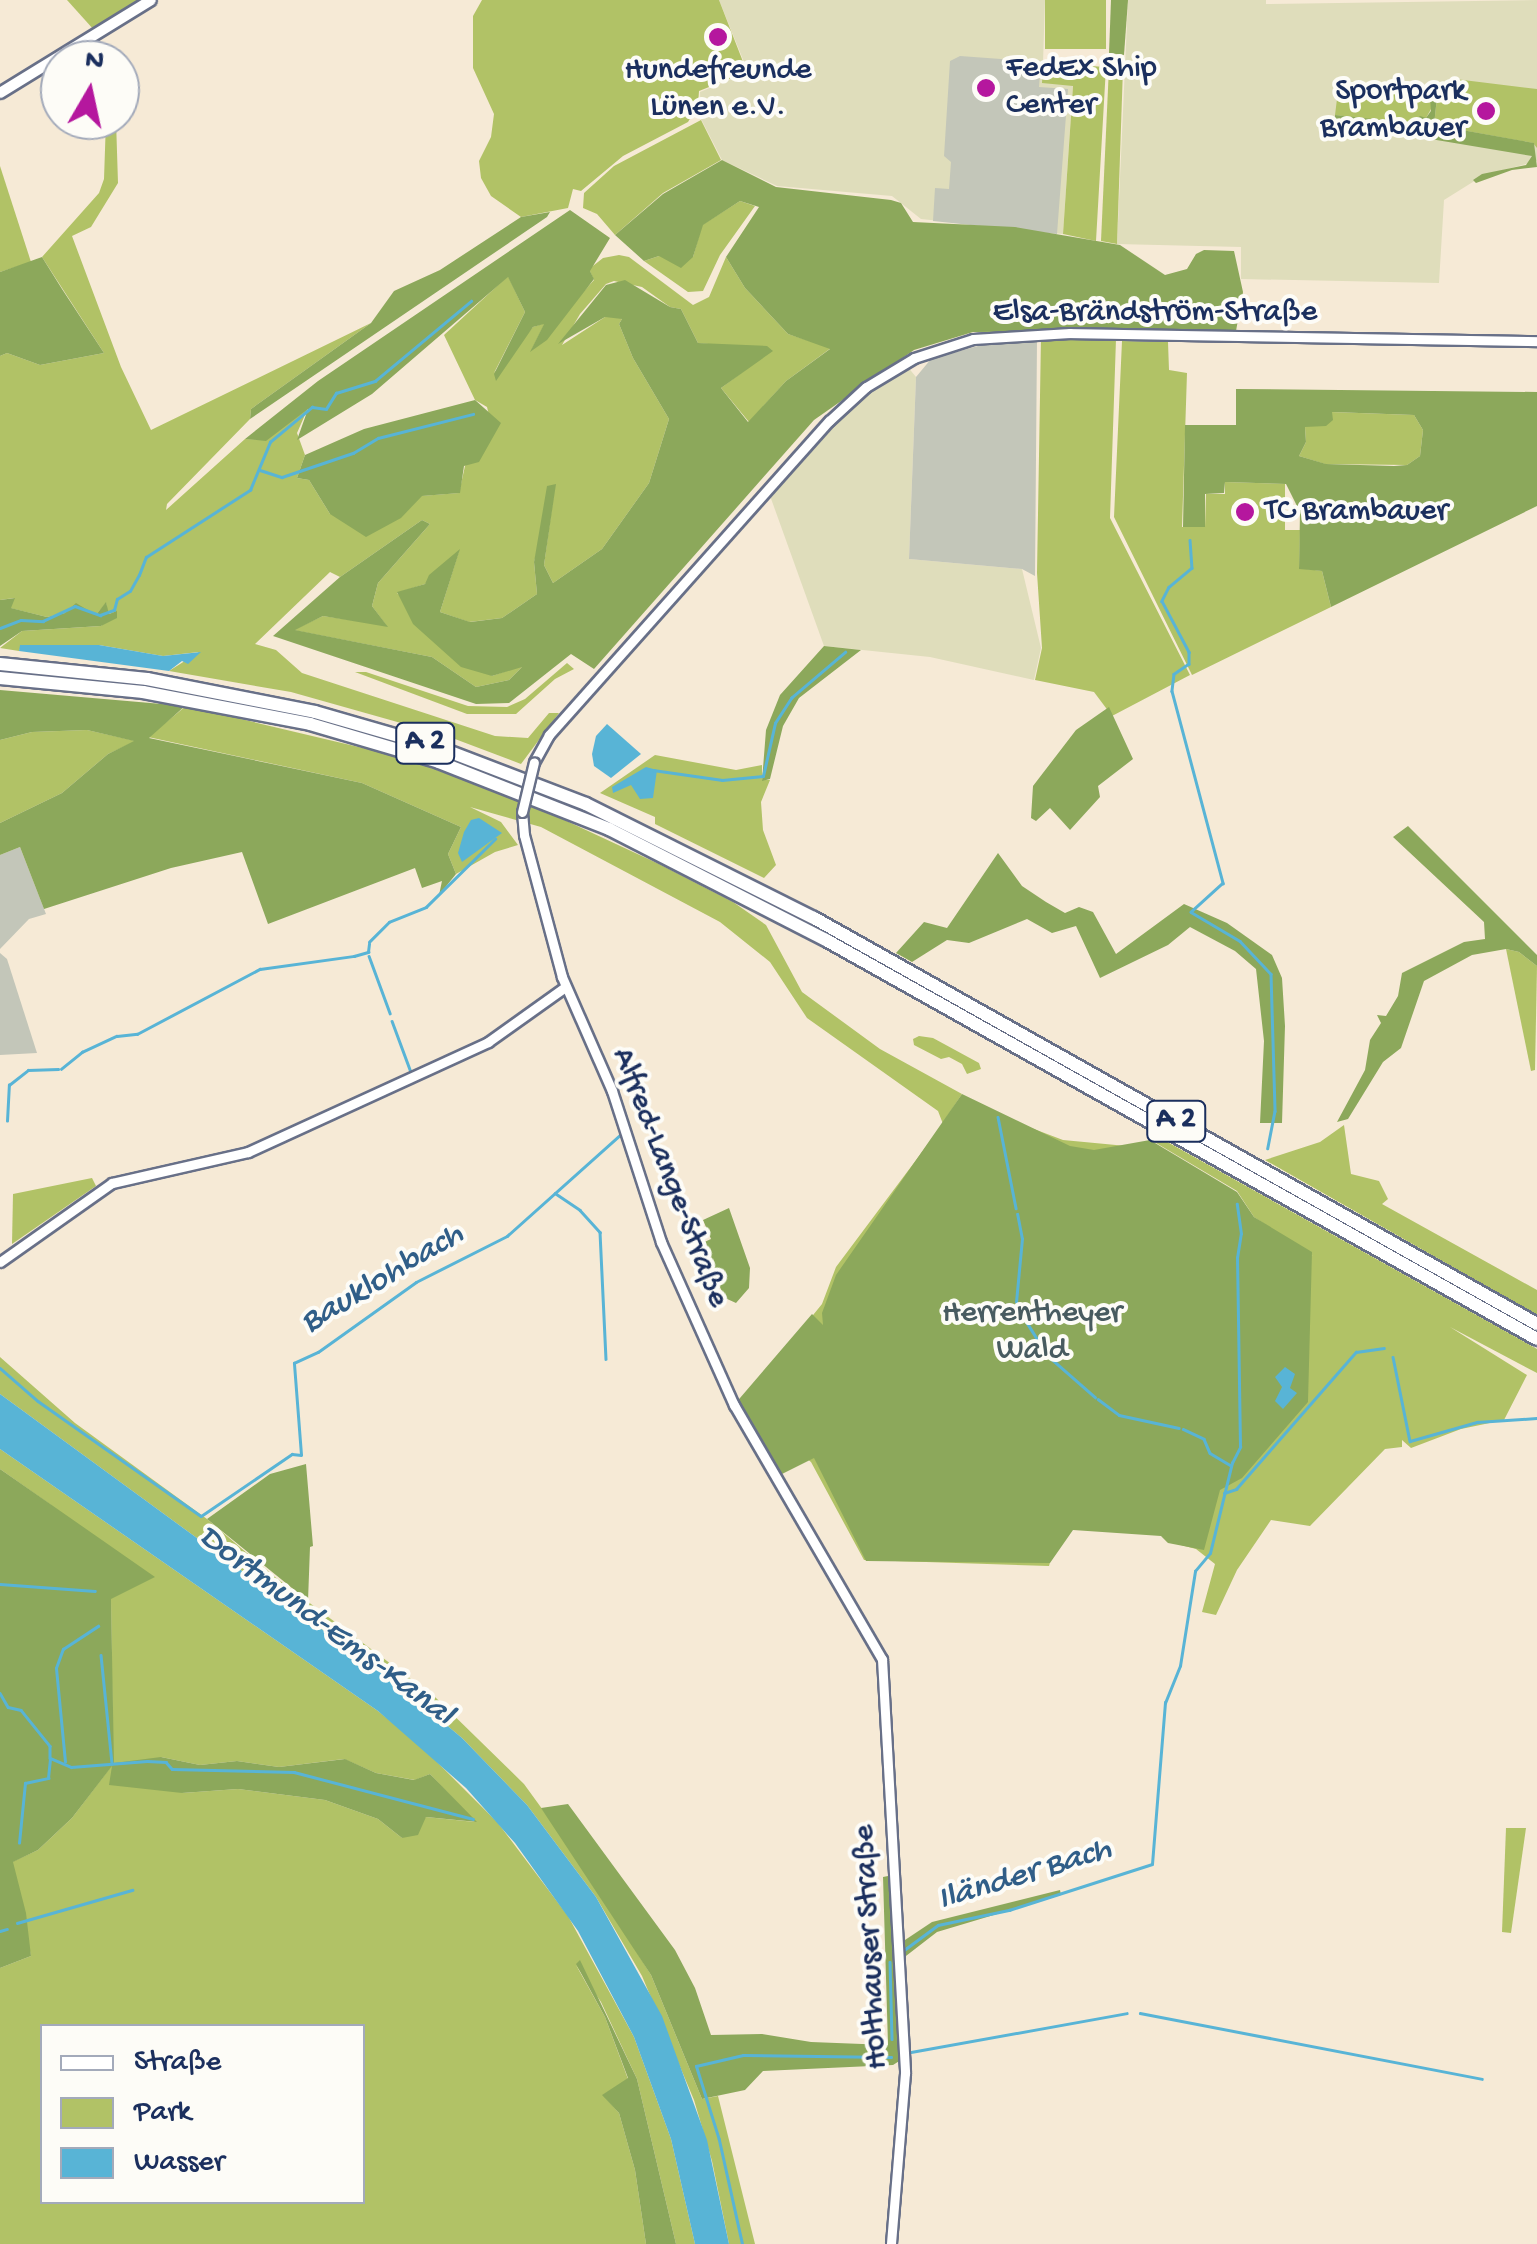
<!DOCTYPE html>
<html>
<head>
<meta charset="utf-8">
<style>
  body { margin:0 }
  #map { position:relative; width:1537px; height:2244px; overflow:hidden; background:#f6ead6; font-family:"Gochi Hand",sans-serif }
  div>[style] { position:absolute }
  .built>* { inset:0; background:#dfddbb }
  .industrial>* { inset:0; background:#c3c6b9 }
  .green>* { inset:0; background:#b1c266; transform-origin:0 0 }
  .forest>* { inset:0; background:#8ca85b }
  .water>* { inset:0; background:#58b4d6 }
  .stream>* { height:2.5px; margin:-1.25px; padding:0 1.25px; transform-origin:1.25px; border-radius:1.25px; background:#58b4d6 }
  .roads { filter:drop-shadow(2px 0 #687088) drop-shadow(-2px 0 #687088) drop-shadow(0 2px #687088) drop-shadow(0 -2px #687088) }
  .minor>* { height:9px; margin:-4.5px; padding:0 4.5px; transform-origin:4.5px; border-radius:4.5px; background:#fff }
  .major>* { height:10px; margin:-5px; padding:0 5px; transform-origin:5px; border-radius:5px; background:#fff }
  .highway>* { height:12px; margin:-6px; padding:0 6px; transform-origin:6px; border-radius:6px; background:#fff }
  .bridges { filter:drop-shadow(2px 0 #687088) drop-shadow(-2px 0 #687088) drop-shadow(0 2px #687088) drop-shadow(0 -2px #687088) }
  .minor-bridge>* { height:9px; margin:-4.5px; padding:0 4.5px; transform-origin:4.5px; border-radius:4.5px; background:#fff }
  .dots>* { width:28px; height:28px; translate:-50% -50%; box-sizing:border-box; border:5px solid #fdfcf7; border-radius:50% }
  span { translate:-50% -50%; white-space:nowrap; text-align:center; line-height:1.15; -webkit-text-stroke:8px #fdfcf7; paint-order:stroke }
  .shield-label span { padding:2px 8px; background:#fdfcf7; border:2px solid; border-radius:8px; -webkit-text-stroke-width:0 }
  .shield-label { font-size:30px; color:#1b2f5e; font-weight:700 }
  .poi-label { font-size:32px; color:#1b2f5e }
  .left { translate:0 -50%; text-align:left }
  .right { translate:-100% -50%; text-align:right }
  .street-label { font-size:32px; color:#1b2f5e }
  .park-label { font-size:32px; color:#485b60 }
  .water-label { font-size:35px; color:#305e88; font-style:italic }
  .legend { position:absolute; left:40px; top:2024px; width:325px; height:180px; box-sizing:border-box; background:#fdfcf7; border:2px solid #a3aaba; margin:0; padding:12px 18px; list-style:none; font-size:30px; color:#1b2f5e }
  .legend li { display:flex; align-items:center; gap:20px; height:50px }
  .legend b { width:50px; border:2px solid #a3aaba }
  .north { position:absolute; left:40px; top:40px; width:100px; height:100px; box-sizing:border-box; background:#fdfcf7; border:2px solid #a3aaba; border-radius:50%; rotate:9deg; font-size:28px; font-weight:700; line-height:40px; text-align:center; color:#1b2f5e }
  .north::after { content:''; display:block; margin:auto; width:35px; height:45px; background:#b5179e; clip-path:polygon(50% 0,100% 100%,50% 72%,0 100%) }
</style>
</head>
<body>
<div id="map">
  <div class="built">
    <i style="clip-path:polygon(719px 0,1045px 0,1043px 63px,1073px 85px,1063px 234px,921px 219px,892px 196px,777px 186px,722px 160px,701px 119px,700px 92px,748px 72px)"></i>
    <i style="clip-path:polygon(1128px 0,1266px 0,1266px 4px,1537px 0,1537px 161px,1484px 175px,1444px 200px,1439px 283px,1241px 279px,1241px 247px,1117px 244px)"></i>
    <i style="clip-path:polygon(907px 366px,916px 377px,909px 559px,1022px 569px,1041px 648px,1034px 680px,930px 657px,824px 646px,769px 493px,854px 400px)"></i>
  </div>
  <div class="industrial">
    <i style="clip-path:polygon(960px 56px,1041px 62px,1039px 87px,1068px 89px,1057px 234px,933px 221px,935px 188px,949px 189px,951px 162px,944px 156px,950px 61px)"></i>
    <i style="clip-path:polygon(1037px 341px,1035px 576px,1022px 569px,909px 559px,916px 377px,931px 359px,978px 346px)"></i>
    <i style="clip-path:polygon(20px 847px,46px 914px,29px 919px,0 949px,0 855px)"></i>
    <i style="clip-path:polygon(0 953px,7px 959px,37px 1053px,0 1055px)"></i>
  </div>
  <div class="green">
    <i style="clip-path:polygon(67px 0,141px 0,94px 30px)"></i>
    <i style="clip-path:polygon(482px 0,719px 0,747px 72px,699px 91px,698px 105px,688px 122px,623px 156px,581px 191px,573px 189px,568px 208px,521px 217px,491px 196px,481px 178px,479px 161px,491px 137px,494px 114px,473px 68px,473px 16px)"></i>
    <i style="left:1045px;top:0;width:61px;height:49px"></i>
    <i style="clip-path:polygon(1043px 63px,1106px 67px,1096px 241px,1063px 234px,1073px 86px,1042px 83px)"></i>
    <i style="clip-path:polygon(1109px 67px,1123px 68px,1117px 244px,1101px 241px)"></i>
    <i style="clip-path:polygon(1455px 79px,1537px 89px,1537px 148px,1533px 143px,1434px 125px,1437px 98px,1426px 118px,1412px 124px,1335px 115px,1338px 91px,1347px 85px,1399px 89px,1437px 83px,1441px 87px)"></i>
    <i style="clip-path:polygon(106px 120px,116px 120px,118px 183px,91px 227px,72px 236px,121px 367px,151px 430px,371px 323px,251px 409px,250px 419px,167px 504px,166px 510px,245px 439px,266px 440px,308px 408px,297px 433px,305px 455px,297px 478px,309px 480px,330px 514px,400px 518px,421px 496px,459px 493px,465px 466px,489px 415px,487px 407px,475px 400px,444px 335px,508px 276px,525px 312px,494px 373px,533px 327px,545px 323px,532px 349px,594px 280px,589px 269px,603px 258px,619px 255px,629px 257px,693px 305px,709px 297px,726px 257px,745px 288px,788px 334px,831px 348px,786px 381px,749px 422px,721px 388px,772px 350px,698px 343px,681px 309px,670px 307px,642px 287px,614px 281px,606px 284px,580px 314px,562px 345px,605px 317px,614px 314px,622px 319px,619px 324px,633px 358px,669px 419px,649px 483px,602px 549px,553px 583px,544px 565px,555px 485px,534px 562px,537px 594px,502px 618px,469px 622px,440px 612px,459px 551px,425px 584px,397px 593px,492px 676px,524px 665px,509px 680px,476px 687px,432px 657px,293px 630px,323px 616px,386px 625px,372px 606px,378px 583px,430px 524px,422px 520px,340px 577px,330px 572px,255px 644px,276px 650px,302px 673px,495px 736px,528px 738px,549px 713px,559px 713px,521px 764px,447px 736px,291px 692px,169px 671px,199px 652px,163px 656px,99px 645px,21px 646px,19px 651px,0 648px,22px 631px,101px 626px,116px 612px,108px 614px,106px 603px,96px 615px,65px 613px,47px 617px,10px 608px,14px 598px,0 600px,0 356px,7px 353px,40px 365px,104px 353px,42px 257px,99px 193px,104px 179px)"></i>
    <i style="clip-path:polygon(701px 120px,721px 160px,663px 193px,615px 235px,597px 214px,583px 208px,584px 193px,614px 166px)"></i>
    <i style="clip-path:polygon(0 166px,31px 262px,0 272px)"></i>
    <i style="clip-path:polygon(740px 201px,755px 206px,720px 255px,703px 291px,688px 292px,644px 261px,659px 256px,693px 257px,702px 225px)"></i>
    <i style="clip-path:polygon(1041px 337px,1116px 339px,1110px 518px,1190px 675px,1112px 716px,1094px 692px,1035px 680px,1042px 648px,1037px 573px)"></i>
    <i style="clip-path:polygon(1122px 341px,1168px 342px,1169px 370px,1187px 373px,1182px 527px,1205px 527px,1206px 494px,1225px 494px,1225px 482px,1285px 484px,1285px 530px,1300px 530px,1299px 568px,1322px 571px,1331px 607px,1192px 675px,1114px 517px)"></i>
    <i style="clip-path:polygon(1331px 412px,1414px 415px,1423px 430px,1420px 456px,1407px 465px,1325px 464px,1299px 456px,1306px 442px,1305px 427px)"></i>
    <i style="clip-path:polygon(567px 663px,574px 669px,555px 679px,516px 714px,467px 714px,355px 672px,366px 672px,468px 706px,507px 707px,525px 699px)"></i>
    <i style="clip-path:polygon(186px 706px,401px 757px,530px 804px,659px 864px,733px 902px,766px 925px,802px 992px,880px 1049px,962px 1094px,944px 1121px,960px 1101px,1063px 1140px,1137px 1147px,1244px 1221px,1313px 1256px,1254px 1217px,1237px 1191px,1151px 1140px,1162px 1139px,1537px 1349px,1537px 1373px,1450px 1327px,1527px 1375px,1504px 1420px,1461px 1429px,1411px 1448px,1402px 1440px,1402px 1447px,1385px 1449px,1310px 1526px,1271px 1520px,1237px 1570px,1216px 1615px,1202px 1612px,1215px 1564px,1196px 1549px,1166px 1541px,1165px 1534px,1060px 1527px,1049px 1566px,864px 1560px,811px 1462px,740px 1405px,822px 1304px,836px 1267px,943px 1124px,938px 1111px,807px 1018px,770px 962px,720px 922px,541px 827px,470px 807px,501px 822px,518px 845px,495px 852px,456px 874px,448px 854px,461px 827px,362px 783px,148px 737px)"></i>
    <i style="clip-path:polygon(87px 730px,136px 741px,108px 754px,62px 793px,0 823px,0 740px,32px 732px)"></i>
    <i style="clip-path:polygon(655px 755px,736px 770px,762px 765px,762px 780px,770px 780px,761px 802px,763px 830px,776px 865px,764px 878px,655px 824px,655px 817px,600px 793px)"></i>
    <i style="clip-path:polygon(1506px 949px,1519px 952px,1537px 966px,1535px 1070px,1531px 1071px)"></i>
    <i style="clip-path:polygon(919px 1036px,933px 1038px,979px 1063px,981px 1069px,967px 1074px,962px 1064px,949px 1057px,941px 1059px,914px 1045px,913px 1039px)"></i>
    <i style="clip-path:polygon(1344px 1125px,1351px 1174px,1379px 1181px,1388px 1199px,1382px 1204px,1537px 1290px,1537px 1315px,1265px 1160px,1320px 1142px)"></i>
    <i style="clip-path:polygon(92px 1178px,96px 1186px,12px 1244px,13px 1194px)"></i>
    <i style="clip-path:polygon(0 1357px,75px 1423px,207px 1519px,275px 1577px,435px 1697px,524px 1784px,577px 1857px,651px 1975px,702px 2099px,718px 2096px,755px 2244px,729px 2244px,712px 2161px,694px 2100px,642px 1976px,596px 1897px,527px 1805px,462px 1738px,406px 1691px,0 1394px)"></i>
    <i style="clip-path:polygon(evenodd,0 1449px,378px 1711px,421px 1746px,498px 1823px,568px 1916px,634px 2037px,671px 2139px,695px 2244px,676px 2244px,637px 2079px,601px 2002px,576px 1965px,605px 2017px,628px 2079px,603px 2095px,619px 2113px,635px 2170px,646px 2244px,0 2244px,0 1968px,31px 1956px,12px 1862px,38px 1850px,72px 1818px,113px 1764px,111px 1599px,51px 1505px,0 1469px,0 1449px,161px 1757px,200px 1765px,237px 1761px,279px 1767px,344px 1759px,376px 1773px,415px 1780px,430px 1774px,475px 1822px,426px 1817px,402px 1838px,378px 1819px,325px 1800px,238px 1789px,182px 1793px,161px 1757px,0 1449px,42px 2026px,362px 2026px,362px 2202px,42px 2202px,42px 2026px)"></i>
    <i style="clip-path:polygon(1506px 1828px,1526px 1828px,1511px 1933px,1502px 1932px)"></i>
  </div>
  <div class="forest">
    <i style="clip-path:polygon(1111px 0,1128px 0,1124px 55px,1109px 53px)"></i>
    <i style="clip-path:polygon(1437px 97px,1434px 125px,1534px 143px,1537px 167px,1512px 170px,1476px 183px,1473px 180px,1482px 174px,1526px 165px,1532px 156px,1335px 123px,1335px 115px,1412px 123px,1420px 116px,1426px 118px,1431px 111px,1430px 98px)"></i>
    <i style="clip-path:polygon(722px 160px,776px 187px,891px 200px,901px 203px,913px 222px,1015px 227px,1120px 245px,1165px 275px,1187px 269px,1196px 254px,1204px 250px,1234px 251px,1243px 292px,1236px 331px,973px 332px,914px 350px,814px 420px,594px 669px,571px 654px,509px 703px,476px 704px,273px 636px,340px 577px,422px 520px,430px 524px,378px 583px,372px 606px,388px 627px,323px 616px,295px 630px,432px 657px,476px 687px,509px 680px,522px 667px,492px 676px,461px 667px,413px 624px,397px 592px,425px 584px,429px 575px,460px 549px,440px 612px,470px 622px,502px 618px,537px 594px,534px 562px,547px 486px,556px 484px,544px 565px,553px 583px,602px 549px,649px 483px,669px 419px,633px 358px,619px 324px,622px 319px,605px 317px,558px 344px,606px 285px,625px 280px,670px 307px,681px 309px,698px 343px,767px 346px,773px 351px,721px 388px,748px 422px,786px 381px,830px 349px,788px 334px,745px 288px,726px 257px,759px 207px,740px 201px,703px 225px,693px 257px,681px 268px,659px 256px,644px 261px,615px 235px,663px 194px)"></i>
    <i style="clip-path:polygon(570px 210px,610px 238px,590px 271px,594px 279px,547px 340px,530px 352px,544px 324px,533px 327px,496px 381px,494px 374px,525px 312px,508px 277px,372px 394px,297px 440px,308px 409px,266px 441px,245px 439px,318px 381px)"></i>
    <i style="clip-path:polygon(550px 212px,547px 217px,250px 419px,251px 409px,371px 323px,394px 291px,440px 270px,521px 217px)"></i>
    <i style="clip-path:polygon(42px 257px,62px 289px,104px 353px,40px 365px,7px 353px,0 356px,0 272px)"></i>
    <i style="clip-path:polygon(evenodd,1236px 389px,1537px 392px,1537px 506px,1331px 607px,1322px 571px,1299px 569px,1300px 512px,1286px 484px,1225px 482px,1224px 493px,1205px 494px,1205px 527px,1183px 527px,1185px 425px,1236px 425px,1236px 389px,1332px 412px,1414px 415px,1423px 430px,1420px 456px,1407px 465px,1394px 466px,1326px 464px,1299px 456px,1306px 442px,1305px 427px,1326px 426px,1333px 420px,1332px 412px)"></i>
    <i style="clip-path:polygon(475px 400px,501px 423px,479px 462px,464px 466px,460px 493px,422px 496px,401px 518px,366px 537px,330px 514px,309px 480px,297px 478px,305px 455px,364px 429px)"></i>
    <i style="clip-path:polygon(15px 598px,11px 608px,47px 617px,65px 613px,76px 603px,96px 615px,106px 602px,109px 614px,117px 611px,117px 618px,101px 626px,22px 631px,0 646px,0 600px)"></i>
    <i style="clip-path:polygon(824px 646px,861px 650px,799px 698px,783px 726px,770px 779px,762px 781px,766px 730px,780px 695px)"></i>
    <i style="clip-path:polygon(0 690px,185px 706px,149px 738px,362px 783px,461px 827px,448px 854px,456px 874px,439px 895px,442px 881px,422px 888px,415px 868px,268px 924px,242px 852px,171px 868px,44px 909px,20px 847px,0 855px,0 823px,62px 793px,108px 754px,134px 741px,87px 730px,32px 732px,0 740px)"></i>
    <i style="clip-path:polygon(1109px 707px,1133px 759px,1098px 786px,1100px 797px,1070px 830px,1050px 808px,1036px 821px,1031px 818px,1033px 786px,1076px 730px)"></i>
    <i style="clip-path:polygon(1408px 826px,1537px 955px,1537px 966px,1519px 952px,1506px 949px,1472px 955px,1424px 981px,1401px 1048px,1383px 1062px,1348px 1119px,1337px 1122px,1365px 1070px,1370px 1040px,1381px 1023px,1377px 1015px,1386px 1016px,1398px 996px,1402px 973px,1464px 942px,1485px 939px,1484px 922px,1393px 837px)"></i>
    <i style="clip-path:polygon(998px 853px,1022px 886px,1046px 902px,1065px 913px,1079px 907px,1093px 912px,1116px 954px,1184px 904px,1227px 923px,1272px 955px,1282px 978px,1285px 1026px,1282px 1123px,1260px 1123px,1264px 1041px,1256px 969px,1235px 951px,1190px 927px,1168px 945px,1100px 978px,1076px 926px,1052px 933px,1027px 919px,969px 943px,947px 940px,912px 962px,896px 953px,924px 922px,947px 928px)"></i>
    <i style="clip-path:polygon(962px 1094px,1070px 1146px,1094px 1150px,1150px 1140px,1237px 1192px,1254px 1217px,1312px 1252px,1308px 1402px,1242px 1478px,1220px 1490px,1204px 1550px,1168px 1543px,1161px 1536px,1073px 1530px,1050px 1563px,866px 1561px,814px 1458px,776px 1477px,734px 1405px,812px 1314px,823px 1325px,822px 1313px,836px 1275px)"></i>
    <i style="clip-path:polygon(729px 1208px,750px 1268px,749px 1288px,736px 1303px,725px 1298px,700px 1244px,711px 1239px,703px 1220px)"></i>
    <i style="clip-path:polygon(306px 1464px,313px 1546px,310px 1547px,308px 1601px,207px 1519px,270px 1474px)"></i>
    <i style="clip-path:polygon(0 1469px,155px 1577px,111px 1599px,114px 1763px,161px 1757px,200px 1765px,237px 1761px,279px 1767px,345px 1759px,376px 1773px,414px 1780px,430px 1774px,477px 1822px,426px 1817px,418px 1835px,402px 1838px,378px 1819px,325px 1800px,238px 1789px,182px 1793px,109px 1785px,112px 1766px,72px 1818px,38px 1850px,13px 1862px,26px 1913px,31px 1956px,0 1968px)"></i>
    <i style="clip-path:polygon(568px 1804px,675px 1950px,695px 1988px,711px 2035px,762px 2034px,811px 2042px,888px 2045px,883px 1877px,888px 1876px,893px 1948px,932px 1922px,1060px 1890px,1061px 1895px,937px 1932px,893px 1966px,904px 2058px,893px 2065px,763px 2071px,745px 2090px,702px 2099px,651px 1975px,541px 1808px)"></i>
    <i style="clip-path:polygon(580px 1960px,637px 2079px,676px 2244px,646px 2244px,635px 2170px,619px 2113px,602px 2095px,628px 2078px,605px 2017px,576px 1964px)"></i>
  </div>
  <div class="water">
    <i style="clip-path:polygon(20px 645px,99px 645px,163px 656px,201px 652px,188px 664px,182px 661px,169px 671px,19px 651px)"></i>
    <i style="clip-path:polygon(607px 724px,641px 754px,611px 778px,594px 766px,592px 754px,596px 736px)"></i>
    <i style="clip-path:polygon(646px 767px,657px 770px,653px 798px,640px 799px,631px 785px,613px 793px,612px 787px)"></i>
    <i style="clip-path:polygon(479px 818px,502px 833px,462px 862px,458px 853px,464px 832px,471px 820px)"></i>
    <i style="clip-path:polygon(1285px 1367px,1295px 1374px,1290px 1388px,1297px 1393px,1283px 1409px,1275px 1401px,1282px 1387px,1275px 1377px)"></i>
    <i style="clip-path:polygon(0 1394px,406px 1691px,462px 1738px,527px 1805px,596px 1897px,662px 2016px,707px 2140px,729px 2244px,695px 2244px,671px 2139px,634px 2037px,578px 1931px,515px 1843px,466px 1788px,378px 1711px,0 1449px)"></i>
  </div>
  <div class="stream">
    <i style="left:260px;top:470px;width:23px;rotate:18deg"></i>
    <i style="left:282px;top:477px;width:75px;rotate:-18.7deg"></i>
    <i style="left:353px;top:453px;width:29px;rotate:-31deg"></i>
    <i style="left:378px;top:438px;width:98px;rotate:-14.2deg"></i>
    <i style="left:1190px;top:540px;width:28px;rotate:86deg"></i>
    <i style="left:1192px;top:568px;width:30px;rotate:140deg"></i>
    <i style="left:1169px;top:587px;width:16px;rotate:117deg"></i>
    <i style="left:1162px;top:601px;width:58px;rotate:62.1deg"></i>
    <i style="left:1189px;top:652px;width:12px;rotate:90deg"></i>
    <i style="left:1189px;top:664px;width:18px;rotate:146deg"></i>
    <i style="left:1174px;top:674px;width:17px;rotate:97deg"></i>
    <i style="left:1172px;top:691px;width:199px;rotate:75.1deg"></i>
    <i style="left:1223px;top:883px;width:43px;rotate:137.8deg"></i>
    <i style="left:1191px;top:912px;width:57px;rotate:30.6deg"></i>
    <i style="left:1240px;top:941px;width:45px;rotate:46.8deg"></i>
    <i style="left:1271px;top:974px;width:137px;rotate:88.3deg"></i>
    <i style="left:1275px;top:1111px;width:38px;rotate:101deg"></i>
    <i style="left:0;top:628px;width:22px;rotate:-21deg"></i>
    <i style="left:21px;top:620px;width:22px;rotate:3deg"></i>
    <i style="left:43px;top:621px;width:35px;rotate:-25deg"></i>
    <i style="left:75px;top:606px;width:27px;rotate:20deg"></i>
    <i style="left:100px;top:615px;width:15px;rotate:-20deg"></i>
    <i style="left:114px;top:610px;width:11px;rotate:-75deg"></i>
    <i style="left:117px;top:599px;width:15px;rotate:-32deg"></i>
    <i style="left:130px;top:591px;width:18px;rotate:-61deg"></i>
    <i style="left:139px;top:575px;width:19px;rotate:-69deg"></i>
    <i style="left:146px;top:557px;width:124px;rotate:-32.8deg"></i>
    <i style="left:250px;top:490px;width:52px;rotate:-67.4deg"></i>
    <i style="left:270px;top:442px;width:55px;rotate:-39.8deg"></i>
    <i style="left:312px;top:407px;width:14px;rotate:8deg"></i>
    <i style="left:326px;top:409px;width:19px;rotate:-58deg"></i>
    <i style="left:336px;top:393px;width:41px;rotate:-17.1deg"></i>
    <i style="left:375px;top:381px;width:125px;rotate:-39.8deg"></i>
    <i style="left:653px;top:770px;width:70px;rotate:8.2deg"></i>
    <i style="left:722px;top:780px;width:41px;rotate:-5.6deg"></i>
    <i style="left:763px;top:776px;width:54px;rotate:-77.2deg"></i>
    <i style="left:775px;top:723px;width:30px;rotate:-57deg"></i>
    <i style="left:791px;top:698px;width:71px;rotate:-40.4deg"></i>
    <i style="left:369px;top:942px;width:28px;rotate:-45deg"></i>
    <i style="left:389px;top:922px;width:40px;rotate:-22deg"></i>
    <i style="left:426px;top:907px;width:97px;rotate:-44.6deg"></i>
    <i style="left:369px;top:956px;width:61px;rotate:69.8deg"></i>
    <i style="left:392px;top:1021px;width:54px;rotate:69.6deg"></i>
    <i style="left:61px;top:1069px;width:27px;rotate:-39deg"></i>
    <i style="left:82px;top:1052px;width:38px;rotate:-25deg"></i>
    <i style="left:117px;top:1036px;width:20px;rotate:-6deg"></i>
    <i style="left:137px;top:1034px;width:139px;rotate:-27.9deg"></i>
    <i style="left:260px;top:969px;width:95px;rotate:-7.9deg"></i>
    <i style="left:354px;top:956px;width:15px;rotate:-16deg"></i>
    <i style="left:368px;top:952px;width:8px;rotate:-83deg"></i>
    <i style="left:998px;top:1117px;width:93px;rotate:78.8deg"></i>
    <i style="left:7px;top:1121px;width:36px;rotate:-87deg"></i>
    <i style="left:9px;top:1085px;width:24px;rotate:-38deg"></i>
    <i style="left:28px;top:1070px;width:30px;rotate:-2deg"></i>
    <i style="left:555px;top:1193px;width:30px;rotate:34deg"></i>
    <i style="left:580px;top:1210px;width:30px;rotate:48deg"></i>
    <i style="left:600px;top:1232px;width:127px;rotate:87.3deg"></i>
    <i style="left:1016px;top:1302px;width:63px;rotate:-84.6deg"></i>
    <i style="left:1022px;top:1239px;width:25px;rotate:-101deg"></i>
    <i style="left:1020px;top:1309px;width:9px;rotate:63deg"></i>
    <i style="left:1026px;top:1321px;width:40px;rotate:58deg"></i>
    <i style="left:1047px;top:1355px;width:64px;rotate:41.2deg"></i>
    <i style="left:1393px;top:1357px;width:86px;rotate:78.6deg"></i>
    <i style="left:1410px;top:1441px;width:70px;rotate:-15.8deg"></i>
    <i style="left:1477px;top:1422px;width:60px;rotate:-3.8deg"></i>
    <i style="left:0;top:1368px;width:50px;rotate:41deg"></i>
    <i style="left:38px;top:1401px;width:199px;rotate:35.2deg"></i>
    <i style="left:201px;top:1516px;width:110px;rotate:-34.3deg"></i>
    <i style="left:292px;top:1454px;width:9px;rotate:6deg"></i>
    <i style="left:301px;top:1455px;width:92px;rotate:-94.4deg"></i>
    <i style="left:294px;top:1363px;width:26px;rotate:-25deg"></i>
    <i style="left:318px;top:1352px;width:120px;rotate:-35.5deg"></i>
    <i style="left:416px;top:1282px;width:102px;rotate:-26.8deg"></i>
    <i style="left:507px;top:1236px;width:153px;rotate:-41.8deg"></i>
    <i style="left:1098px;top:1399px;width:26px;rotate:37deg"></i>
    <i style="left:1119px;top:1415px;width:61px;rotate:12.2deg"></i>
    <i style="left:1183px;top:1429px;width:23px;rotate:25deg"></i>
    <i style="left:1204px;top:1439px;width:15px;rotate:67deg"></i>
    <i style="left:1210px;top:1453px;width:23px;rotate:31deg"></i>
    <i style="left:1224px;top:1493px;width:13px;rotate:-18deg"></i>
    <i style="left:1236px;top:1489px;width:182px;rotate:-48.8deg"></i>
    <i style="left:1356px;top:1352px;width:28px;rotate:-8deg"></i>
    <i style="left:0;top:1584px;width:95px;rotate:4.2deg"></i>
    <i style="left:101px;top:1655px;width:109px;rotate:84.2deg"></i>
    <i style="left:0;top:1693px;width:16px;rotate:60deg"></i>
    <i style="left:8px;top:1707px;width:13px;rotate:13deg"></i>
    <i style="left:21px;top:1710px;width:46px;rotate:51.1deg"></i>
    <i style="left:50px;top:1746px;width:12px;rotate:90deg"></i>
    <i style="left:50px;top:1758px;width:23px;rotate:23deg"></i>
    <i style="left:71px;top:1767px;width:76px;rotate:-4.5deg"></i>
    <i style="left:147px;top:1761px;width:19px;rotate:3deg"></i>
    <i style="left:166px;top:1762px;width:9px;rotate:49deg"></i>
    <i style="left:172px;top:1769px;width:122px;rotate:1.4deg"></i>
    <i style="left:294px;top:1772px;width:185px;rotate:14.7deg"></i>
    <i style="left:65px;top:1762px;width:94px;rotate:-95.5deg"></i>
    <i style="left:56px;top:1668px;width:20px;rotate:-70deg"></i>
    <i style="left:63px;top:1649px;width:42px;rotate:-33.3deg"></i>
    <i style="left:19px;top:1843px;width:60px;rotate:-84.3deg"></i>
    <i style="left:25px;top:1783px;width:24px;rotate:-12deg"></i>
    <i style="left:48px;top:1778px;width:19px;rotate:-84deg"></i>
    <i style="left:17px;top:1923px;width:120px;rotate:-16deg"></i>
    <i style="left:0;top:1931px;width:7px;rotate:-16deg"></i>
    <i style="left:904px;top:1950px;width:42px;rotate:-36.3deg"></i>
    <i style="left:938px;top:1925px;width:73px;rotate:-11.9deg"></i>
    <i style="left:1009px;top:1910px;width:150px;rotate:-17.8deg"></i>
    <i style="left:1152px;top:1864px;width:162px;rotate:-85.4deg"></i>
    <i style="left:1165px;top:1703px;width:40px;rotate:-68deg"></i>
    <i style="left:1180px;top:1666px;width:96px;rotate:-81deg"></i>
    <i style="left:1195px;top:1571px;width:23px;rotate:-50deg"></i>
    <i style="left:1210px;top:1553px;width:93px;rotate:-76.3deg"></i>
    <i style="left:1232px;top:1463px;width:18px;rotate:-63deg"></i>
    <i style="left:1240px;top:1447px;width:189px;rotate:-90.9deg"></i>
    <i style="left:1237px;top:1258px;width:24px;rotate:-81deg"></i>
    <i style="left:1241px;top:1234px;width:30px;rotate:-98deg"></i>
    <i style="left:890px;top:1962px;width:77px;rotate:88.5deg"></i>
    <i style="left:1140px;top:2013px;width:348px;rotate:10.9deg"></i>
    <i style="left:911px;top:2052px;width:219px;rotate:-10.2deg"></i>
    <i style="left:742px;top:2244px;width:107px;rotate:-102.5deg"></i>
    <i style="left:719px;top:2140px;width:77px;rotate:-107.3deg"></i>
    <i style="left:696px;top:2066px;width:48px;rotate:-13.2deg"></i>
    <i style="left:743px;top:2055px;width:148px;rotate:0.8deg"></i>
  </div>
  <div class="roads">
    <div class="minor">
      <i style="left:534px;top:762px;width:31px;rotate:-61deg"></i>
      <i style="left:549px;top:735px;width:421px;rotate:-48.3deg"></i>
      <i style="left:829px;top:421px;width:50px;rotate:-42.6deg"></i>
      <i style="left:866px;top:387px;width:56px;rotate:-31.1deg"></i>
      <i style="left:914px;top:358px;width:62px;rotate:-17.9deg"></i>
      <i style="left:973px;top:339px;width:97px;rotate:-3.5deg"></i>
      <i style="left:1070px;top:333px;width:467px;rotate:1deg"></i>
      <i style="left:522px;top:812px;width:23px;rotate:85deg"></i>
      <i style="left:524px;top:835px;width:147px;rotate:75deg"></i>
      <i style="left:562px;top:977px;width:124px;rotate:66.3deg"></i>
      <i style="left:612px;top:1091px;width:159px;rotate:72deg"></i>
      <i style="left:661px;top:1242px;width:179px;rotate:65.9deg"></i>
      <i style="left:734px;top:1405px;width:294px;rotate:59.8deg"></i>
      <i style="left:882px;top:1659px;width:415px;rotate:86.8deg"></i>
      <i style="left:905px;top:2073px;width:172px;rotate:94.7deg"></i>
      <i style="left:0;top:1262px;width:137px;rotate:-35.2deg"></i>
      <i style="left:112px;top:1183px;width:139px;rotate:-12.8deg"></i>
      <i style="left:248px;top:1152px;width:264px;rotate:-24.6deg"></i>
      <i style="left:488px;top:1042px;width:95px;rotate:-35.5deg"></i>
    </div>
    <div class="major">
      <i style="left:0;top:93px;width:177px;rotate:-31.6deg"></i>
    </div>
    <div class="highway">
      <i style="left:0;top:664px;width:148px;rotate:5.8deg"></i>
      <i style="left:147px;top:679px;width:171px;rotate:11.1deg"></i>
      <i style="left:315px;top:712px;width:130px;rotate:16.1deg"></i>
      <i style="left:440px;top:748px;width:156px;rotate:21deg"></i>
      <i style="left:586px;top:804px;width:255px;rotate:26.6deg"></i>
      <i style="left:814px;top:918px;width:829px;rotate:29.32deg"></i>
      <i style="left:0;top:678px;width:144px;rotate:5.6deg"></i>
      <i style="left:143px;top:692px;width:170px;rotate:10.8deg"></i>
      <i style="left:310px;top:724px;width:134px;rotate:16.4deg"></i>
      <i style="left:439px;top:762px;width:183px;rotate:21.5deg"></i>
      <i style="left:609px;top:829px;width:244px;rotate:27.1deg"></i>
      <i style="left:826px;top:940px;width:815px;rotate:29.3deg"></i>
    </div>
  </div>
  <div class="bridges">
    <div class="minor-bridge">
      <i style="left:522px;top:812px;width:51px;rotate:-76.5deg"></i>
    </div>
  </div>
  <div class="dots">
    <i style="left:718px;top:37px;background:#b5179e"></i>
    <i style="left:986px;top:88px;background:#b5179e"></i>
    <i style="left:1486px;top:111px;background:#b5179e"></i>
    <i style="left:1245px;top:512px;background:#b5179e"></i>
  </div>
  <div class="shield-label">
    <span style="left:425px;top:743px">A 2</span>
    <span style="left:1176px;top:1121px">A 2</span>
  </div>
  <div class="poi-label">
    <span class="left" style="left:1006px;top:88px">FedEx Ship<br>Center</span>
    <span style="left:718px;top:90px">Hundefreunde<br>Lünen e.V.</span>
    <span class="right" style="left:1466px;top:111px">Sportpark<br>Brambauer</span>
    <span class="left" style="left:1265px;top:512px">TC Brambauer</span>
  </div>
  <div class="street-label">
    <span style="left:1155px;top:313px">Elsa-Brändström-Straße</span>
    <span style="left:669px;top:1178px;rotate:69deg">Alfred-Lange-Straße</span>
    <span style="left:872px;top:1947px;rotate:-93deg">Holthauser Straße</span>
  </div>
  <div class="park-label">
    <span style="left:1032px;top:1333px">Herrentheyer<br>Wald</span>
  </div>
  <div class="water-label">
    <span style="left:383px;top:1280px;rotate:-31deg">Bauklohbach</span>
    <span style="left:325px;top:1627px;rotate:37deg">Dortmund-Ems-Kanal</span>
    <span style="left:1025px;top:1876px;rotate:-17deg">Iländer Bach</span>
  </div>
  <ul class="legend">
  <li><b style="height:12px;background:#fff"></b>Straße</li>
  <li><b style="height:28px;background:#b1c266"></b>Park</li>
  <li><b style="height:28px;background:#58b4d6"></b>Wasser</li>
  </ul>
  <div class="north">N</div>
</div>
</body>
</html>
